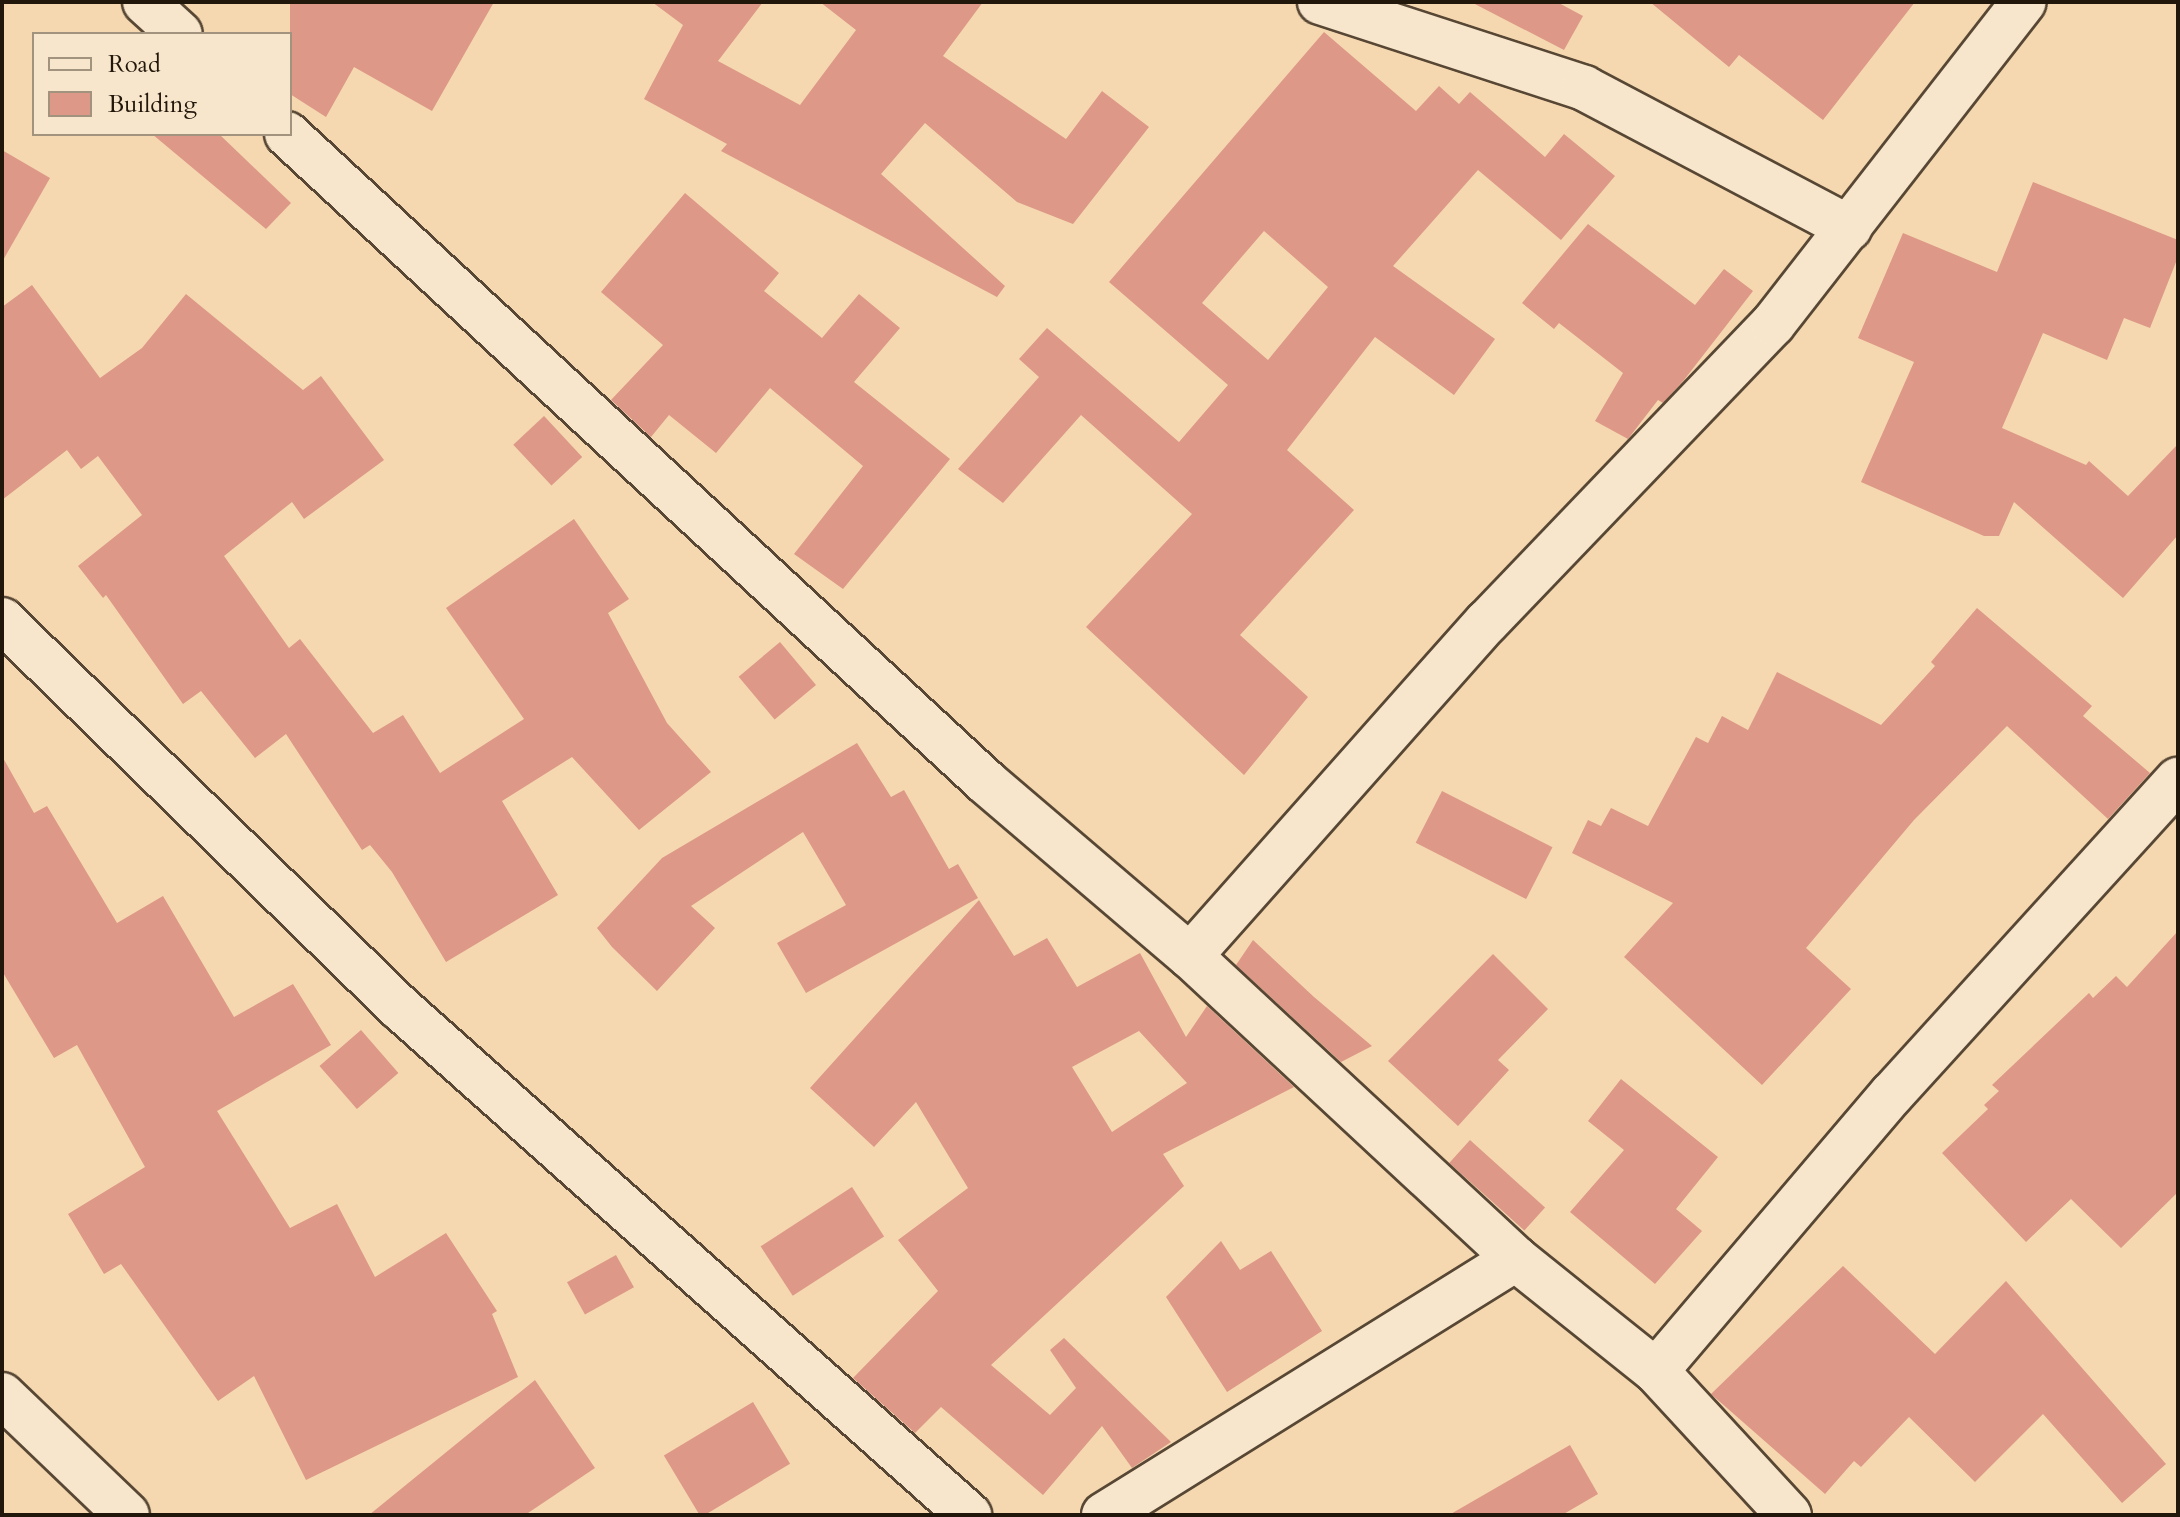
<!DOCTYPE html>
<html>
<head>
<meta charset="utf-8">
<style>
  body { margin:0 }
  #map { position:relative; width:2180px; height:1517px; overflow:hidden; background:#f5d8b0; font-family:Cardo,serif }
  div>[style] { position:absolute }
  .building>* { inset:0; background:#dd9887; transform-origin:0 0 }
  .roads { filter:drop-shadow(2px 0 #574734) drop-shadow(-2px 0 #574734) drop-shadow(0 2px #574734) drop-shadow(0 -2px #574734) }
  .minor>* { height:44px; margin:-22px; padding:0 22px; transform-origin:22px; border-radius:22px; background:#f8e6cc }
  span { translate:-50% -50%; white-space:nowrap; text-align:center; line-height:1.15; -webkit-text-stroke:6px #f8e6cc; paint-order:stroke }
  .frame { position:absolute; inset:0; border:4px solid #22170b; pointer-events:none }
  .legend { position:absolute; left:32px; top:32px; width:260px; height:104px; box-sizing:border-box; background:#f8e6cc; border:2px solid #a2937f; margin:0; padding:10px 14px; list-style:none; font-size:24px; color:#22170b }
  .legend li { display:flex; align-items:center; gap:16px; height:40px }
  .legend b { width:40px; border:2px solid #a2937f }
</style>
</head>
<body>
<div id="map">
  <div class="building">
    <i style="clip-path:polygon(290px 2px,494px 2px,432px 111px,354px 67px,326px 117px,290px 94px)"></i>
    <i style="clip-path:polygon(652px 2px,763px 2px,718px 61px,800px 105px,856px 30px,820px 2px,983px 2px,943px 56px,1066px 139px,1102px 91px,1149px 127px,1073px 224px,1017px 202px,925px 123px,881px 174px,1005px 286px,997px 297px,721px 151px,727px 144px,644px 99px,683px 25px)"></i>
    <i style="clip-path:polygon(1471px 2px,1557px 2px,1583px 16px,1564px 50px)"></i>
    <i style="clip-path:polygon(1650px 2px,1915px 2px,1823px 120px,1739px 55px,1729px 67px)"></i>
    <i style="clip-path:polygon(evenodd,1324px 32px,1416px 111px,1439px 86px,1459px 104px,1470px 92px,1545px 157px,1564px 134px,1615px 176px,1561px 240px,1478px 170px,1393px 266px,1495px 339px,1454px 395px,1375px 337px,1287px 450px,1354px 510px,1240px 635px,1308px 697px,1244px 775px,1086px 627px,1192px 514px,1081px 415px,1003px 503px,958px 469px,1039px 377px,1019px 359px,1047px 328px,1179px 442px,1228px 385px,1109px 282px,1324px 32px,1264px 231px,1328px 287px,1268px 360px,1202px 303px,1264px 231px)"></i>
    <i style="clip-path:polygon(152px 134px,219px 134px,291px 203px,266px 229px)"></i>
    <i style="clip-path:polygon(2px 150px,50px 178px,2px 262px)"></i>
    <i style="clip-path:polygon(2033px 182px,2178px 240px,2178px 257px,2150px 328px,2124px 318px,2107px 360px,2043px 333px,2002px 428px,2086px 465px,2089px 461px,2128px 496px,2178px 444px,2178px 535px,2123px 598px,2014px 502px,1999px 536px,1984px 536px,1861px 482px,1914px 362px,1858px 338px,1903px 233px,1997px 272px)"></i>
    <i style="clip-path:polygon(685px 193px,779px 273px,764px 291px,822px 338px,859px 294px,900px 328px,854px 382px,950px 459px,843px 589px,794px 554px,863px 466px,770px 388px,716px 453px,669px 415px,651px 437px,611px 400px,663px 345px,601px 292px)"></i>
    <i style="clip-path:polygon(1588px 224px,1695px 305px,1724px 269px,1753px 291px,1684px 380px,1663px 403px,1658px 400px,1628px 439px,1595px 421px,1623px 373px,1559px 323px,1554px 329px,1522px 303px)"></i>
    <i style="clip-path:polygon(32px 285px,100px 378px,142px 348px,186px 294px,303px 390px,321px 376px,384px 460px,304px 519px,292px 502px,224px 556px,289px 648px,300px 639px,373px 733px,403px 715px,440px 773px,524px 719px,446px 608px,574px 519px,629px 599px,608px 613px,667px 723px,711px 772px,639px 830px,572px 757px,502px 801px,558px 895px,446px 962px,392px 872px,370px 845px,362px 850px,286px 734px,255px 758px,201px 691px,183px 704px,106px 595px,103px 598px,78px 566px,142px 515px,98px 456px,81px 469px,67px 450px,2px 500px,2px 307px)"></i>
    <i style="left:544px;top:416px;width:56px;height:42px;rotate:47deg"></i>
    <i style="clip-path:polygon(1977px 608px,2092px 706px,2083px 716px,2150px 773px,2108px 819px,2007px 726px,1914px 820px,1806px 948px,1851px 989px,1762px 1085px,1624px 957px,1673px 903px,1572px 853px,1588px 820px,1601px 826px,1611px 808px,1648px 826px,1696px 737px,1708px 743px,1722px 716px,1748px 730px,1777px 672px,1881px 725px,1935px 666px,1931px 662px)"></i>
    <i style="left:780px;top:642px;width:56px;height:54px;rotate:50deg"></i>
    <i style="clip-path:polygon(857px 743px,891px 797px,904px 790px,949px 869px,958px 864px,978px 898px,806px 993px,777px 943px,846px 905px,803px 832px,691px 906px,715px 928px,657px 991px,612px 947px,597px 928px,662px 858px)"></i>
    <i style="clip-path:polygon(2px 756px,34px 813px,47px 806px,117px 923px,163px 896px,234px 1017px,293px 984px,331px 1045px,217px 1111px,290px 1228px,337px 1204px,375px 1277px,446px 1233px,497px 1311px,492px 1314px,518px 1377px,306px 1480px,254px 1376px,218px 1401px,121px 1264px,104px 1274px,68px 1214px,145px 1167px,77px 1045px,54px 1058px,2px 971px)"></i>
    <i style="left:1442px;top:791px;width:124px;height:58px;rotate:27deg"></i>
    <i style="clip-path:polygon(evenodd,979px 900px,1014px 956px,1047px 938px,1077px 987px,1140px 953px,1186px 1037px,1207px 1006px,1294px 1087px,1163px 1154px,1184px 1186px,991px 1365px,1050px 1415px,1076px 1388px,1050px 1350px,1064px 1338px,1171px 1442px,1132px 1468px,1102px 1426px,1043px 1495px,941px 1407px,915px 1433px,853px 1378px,938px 1291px,898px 1240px,968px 1188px,916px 1102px,874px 1147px,810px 1088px,979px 900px,1139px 1031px,1187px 1083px,1112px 1132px,1072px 1067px,1139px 1031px)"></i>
    <i style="clip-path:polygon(2178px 931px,2178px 1192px,2121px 1248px,2071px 1199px,2026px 1242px,1942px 1153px,1988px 1109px,1984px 1105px,1999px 1091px,1992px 1085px,2089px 993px,2093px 998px,2116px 976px,2127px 987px)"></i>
    <i style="clip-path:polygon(1253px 940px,1314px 997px,1372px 1046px,1341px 1062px,1236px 965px)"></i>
    <i style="clip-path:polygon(1493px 954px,1548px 1009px,1498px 1060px,1509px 1070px,1458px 1126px,1388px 1061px)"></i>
    <i style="left:361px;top:1030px;width:57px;height:55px;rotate:49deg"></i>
    <i style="clip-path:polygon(1621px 1079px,1718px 1157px,1676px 1209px,1702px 1231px,1655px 1284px,1570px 1212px,1624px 1150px,1588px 1121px)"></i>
    <i style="left:1470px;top:1140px;width:101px;height:31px;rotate:42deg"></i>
    <i style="left:852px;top:1187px;width:59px;height:109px;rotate:57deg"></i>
    <i style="clip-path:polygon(1221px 1241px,1240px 1270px,1271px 1251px,1322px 1331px,1227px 1392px,1166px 1297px)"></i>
    <i style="left:616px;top:1255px;width:37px;height:56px;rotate:61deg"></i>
    <i style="clip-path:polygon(1843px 1266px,1935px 1354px,2006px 1281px,2166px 1464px,2122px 1503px,2043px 1414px,1975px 1482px,1909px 1417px,1861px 1467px,1854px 1461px,1825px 1494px,1711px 1394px)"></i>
    <i style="clip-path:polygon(535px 1380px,595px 1468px,525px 1515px,369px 1515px)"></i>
    <i style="left:753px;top:1402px;width:72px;height:104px;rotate:59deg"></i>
    <i style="clip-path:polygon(1570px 1445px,1598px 1494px,1562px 1515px,1449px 1515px)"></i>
  </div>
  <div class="roads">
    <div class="minor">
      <i style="left:145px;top:2px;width:47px;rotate:42.4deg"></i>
      <i style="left:1320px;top:2px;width:278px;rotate:18deg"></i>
      <i style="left:1584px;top:88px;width:300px;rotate:27.8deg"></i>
      <i style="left:287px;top:134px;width:953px;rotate:42.83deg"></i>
      <i style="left:986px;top:782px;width:268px;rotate:40.5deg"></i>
      <i style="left:1190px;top:956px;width:445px;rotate:42.9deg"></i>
      <i style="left:1516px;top:1259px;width:179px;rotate:38.7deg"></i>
      <i style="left:1656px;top:1371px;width:196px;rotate:47.3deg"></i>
      <i style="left:2px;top:620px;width:554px;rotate:44.27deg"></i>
      <i style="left:399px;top:1007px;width:764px;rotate:41.71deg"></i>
      <i style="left:1190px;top:956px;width:447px;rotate:-48.4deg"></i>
      <i style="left:1487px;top:622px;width:413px;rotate:-46.2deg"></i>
      <i style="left:1773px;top:324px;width:408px;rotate:-52.1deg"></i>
      <i style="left:1656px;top:1371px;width:364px;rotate:-49.6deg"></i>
      <i style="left:1892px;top:1094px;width:425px;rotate:-47.7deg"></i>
      <i style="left:2px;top:1395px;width:173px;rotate:43.8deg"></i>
      <i style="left:1104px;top:1515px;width:485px;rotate:-31.9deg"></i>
    </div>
  </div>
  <div class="frame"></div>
  <ul class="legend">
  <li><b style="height:10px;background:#f8e6cc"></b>Road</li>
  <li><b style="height:22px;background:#dd9887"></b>Building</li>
  </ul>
</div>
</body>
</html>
